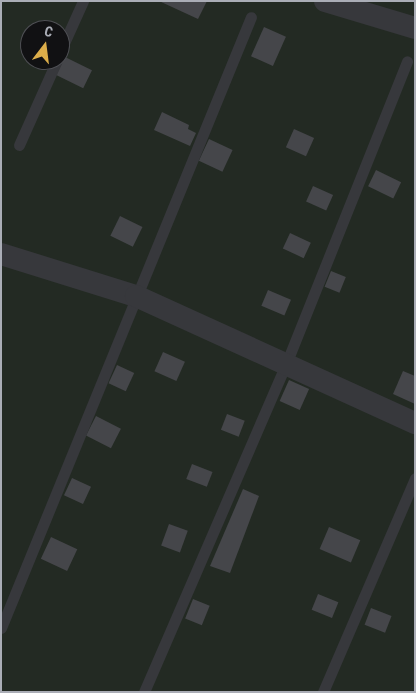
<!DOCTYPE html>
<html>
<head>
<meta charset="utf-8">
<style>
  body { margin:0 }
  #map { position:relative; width:416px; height:693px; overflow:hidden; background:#161618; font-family:"Roboto Condensed",sans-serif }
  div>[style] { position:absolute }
  .green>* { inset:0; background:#232a23 }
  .building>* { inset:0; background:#45464a; transform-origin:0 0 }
  .lane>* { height:11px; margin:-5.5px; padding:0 5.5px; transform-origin:5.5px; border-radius:5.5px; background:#37383c }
  .street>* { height:22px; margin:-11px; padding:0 11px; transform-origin:11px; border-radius:11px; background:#37383c }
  span { translate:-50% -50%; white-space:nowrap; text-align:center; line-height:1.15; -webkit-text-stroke:4.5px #111113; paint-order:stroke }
  .frame { position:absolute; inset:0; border:2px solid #aaadb6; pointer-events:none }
  .north { position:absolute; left:20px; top:20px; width:50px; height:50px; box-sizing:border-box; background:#111113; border:1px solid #4e4f54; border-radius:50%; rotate:15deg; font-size:14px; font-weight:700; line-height:20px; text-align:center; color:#aaadb6 }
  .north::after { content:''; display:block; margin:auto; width:18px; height:22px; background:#dcad4a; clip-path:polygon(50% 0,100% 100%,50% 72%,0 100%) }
</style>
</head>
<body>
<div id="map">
  <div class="green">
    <i style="clip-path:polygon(evenodd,1px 1px,415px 1px,415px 692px,1px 692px,1px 1px,30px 30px,60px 30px,60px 60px,30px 60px,30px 30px)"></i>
  </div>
  <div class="building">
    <i style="clip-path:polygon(159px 1px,207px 1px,198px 19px)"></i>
    <i style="left:264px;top:27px;width:24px;height:32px;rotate:24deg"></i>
    <i style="left:65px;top:57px;width:30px;height:20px;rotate:26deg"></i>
    <i style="clip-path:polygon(162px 112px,189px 125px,188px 129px,196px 133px,190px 146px,154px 130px)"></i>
    <i style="left:294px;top:129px;width:22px;height:20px;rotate:24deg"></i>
    <i style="left:209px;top:139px;width:26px;height:24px;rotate:25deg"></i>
    <i style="left:376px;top:170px;width:28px;height:18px;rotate:26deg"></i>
    <i style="left:313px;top:186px;width:22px;height:17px;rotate:24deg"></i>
    <i style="left:120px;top:216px;width:25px;height:22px;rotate:26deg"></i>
    <i style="left:290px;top:233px;width:23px;height:17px;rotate:25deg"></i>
    <i style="left:331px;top:271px;width:16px;height:17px;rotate:22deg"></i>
    <i style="left:268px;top:290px;width:25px;height:17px;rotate:23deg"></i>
    <i style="left:163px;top:352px;width:24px;height:21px;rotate:24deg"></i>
    <i style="left:117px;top:365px;width:19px;height:20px;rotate:25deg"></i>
    <i style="clip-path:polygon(403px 371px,415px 376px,415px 404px,393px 394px)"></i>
    <i style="left:289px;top:380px;width:22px;height:23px;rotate:24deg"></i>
    <i style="left:227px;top:414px;width:19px;height:17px;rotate:21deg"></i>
    <i style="left:96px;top:416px;width:28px;height:22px;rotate:27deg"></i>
    <i style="left:192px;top:464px;width:22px;height:16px;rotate:21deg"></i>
    <i style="left:72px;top:478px;width:21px;height:19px;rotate:25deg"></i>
    <i style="clip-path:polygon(243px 489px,259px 496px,230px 573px,210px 566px)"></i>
    <i style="left:169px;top:524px;width:20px;height:23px;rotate:20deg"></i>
    <i style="left:329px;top:527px;width:34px;height:24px;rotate:23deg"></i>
    <i style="left:51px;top:537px;width:29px;height:24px;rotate:25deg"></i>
    <i style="left:318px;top:594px;width:22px;height:17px;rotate:22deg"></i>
    <i style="left:193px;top:599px;width:18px;height:21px;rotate:22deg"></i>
    <i style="left:371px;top:608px;width:22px;height:18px;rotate:21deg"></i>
  </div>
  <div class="lane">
    <i style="left:60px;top:52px;width:56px;rotate:-65.7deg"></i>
    <i style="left:19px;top:145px;width:93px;rotate:-65.9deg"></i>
    <i style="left:1px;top:628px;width:660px;rotate:-67.75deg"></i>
    <i style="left:144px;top:692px;width:357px;rotate:-66.6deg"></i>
    <i style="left:286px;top:364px;width:326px;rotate:-68.2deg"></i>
    <i style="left:323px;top:692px;width:233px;rotate:-66.7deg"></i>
  </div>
  <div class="street">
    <i style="left:325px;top:1px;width:94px;rotate:16.7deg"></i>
    <i style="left:1px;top:254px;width:141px;rotate:17.3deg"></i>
    <i style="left:136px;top:296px;width:307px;rotate:24.5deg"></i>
  </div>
  <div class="frame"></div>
  <div class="north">С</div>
</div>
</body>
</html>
